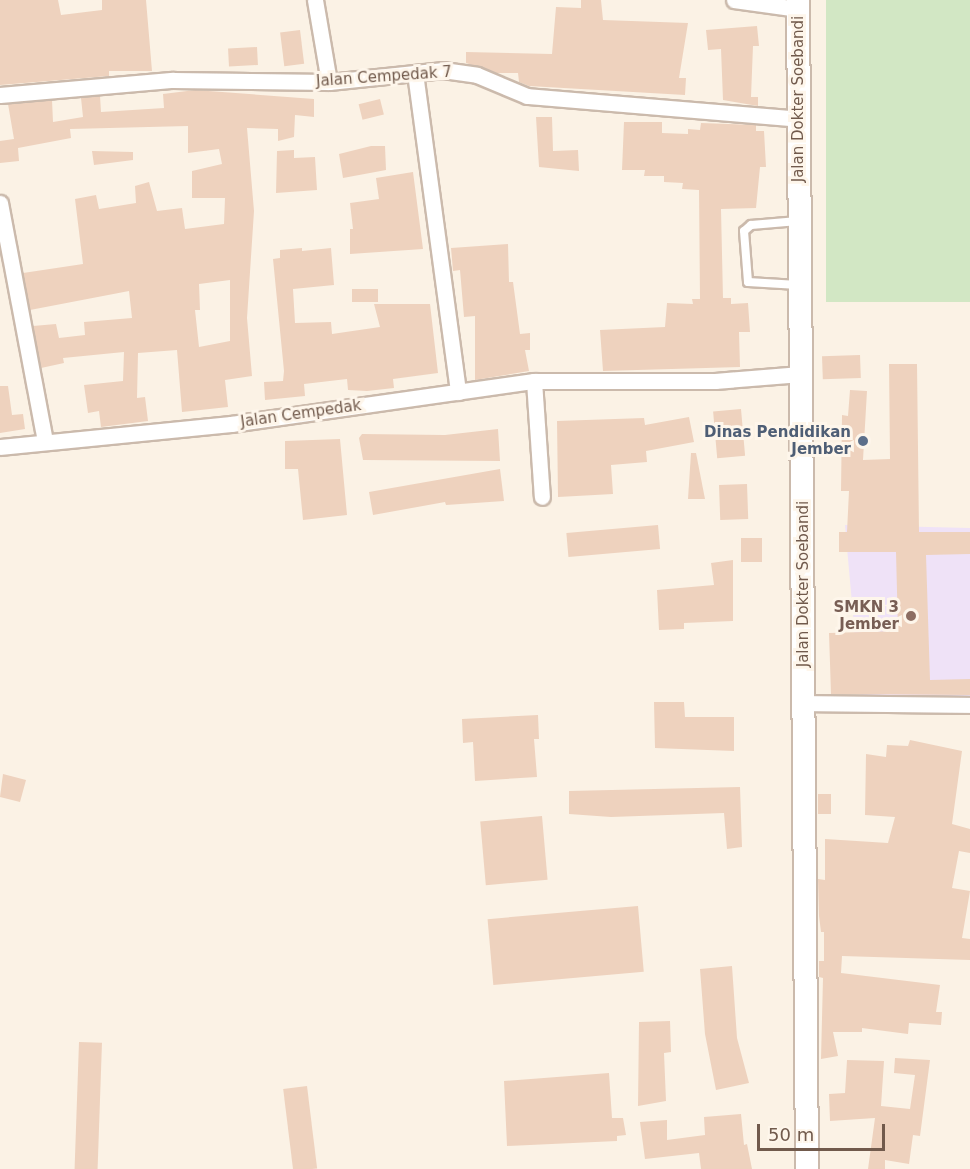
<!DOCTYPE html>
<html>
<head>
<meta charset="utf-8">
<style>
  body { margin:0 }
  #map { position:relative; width:970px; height:1169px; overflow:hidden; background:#fbf2e5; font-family:"DejaVu Sans",sans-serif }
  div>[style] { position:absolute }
  .education>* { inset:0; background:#efe2f7 }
  .green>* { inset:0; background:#d2e7c4; transform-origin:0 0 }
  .building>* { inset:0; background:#eed2be; transform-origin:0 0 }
  .roads { filter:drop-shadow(2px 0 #cbbaac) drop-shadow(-2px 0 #cbbaac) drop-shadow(0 2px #cbbaac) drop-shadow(0 -2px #cbbaac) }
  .lane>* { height:8px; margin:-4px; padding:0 4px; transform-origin:4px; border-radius:4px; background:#fff }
  .street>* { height:15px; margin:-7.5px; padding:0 7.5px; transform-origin:7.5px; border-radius:7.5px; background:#fff }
  .secondary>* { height:22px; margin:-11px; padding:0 11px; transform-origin:11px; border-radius:11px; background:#fff }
  .dots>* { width:16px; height:16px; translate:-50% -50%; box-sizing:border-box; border:3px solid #fef6eb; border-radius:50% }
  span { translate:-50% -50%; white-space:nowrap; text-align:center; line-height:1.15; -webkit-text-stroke:6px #fef6eb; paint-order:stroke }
  .street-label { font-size:15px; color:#715a4c }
  .service-label { font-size:15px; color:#4e5e75; font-weight:700 }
  .right { translate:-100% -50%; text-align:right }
  .education-label { font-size:15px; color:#785e54; font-weight:700 }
  .scale { position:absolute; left:757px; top:1124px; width:128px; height:27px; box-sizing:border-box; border:3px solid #715a4c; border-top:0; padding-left:8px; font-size:18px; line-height:21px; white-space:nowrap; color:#715a4c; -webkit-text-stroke:4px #fef6eb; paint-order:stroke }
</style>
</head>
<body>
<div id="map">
  <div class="education">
    <i style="clip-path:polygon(845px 525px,970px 528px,970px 714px,861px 704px)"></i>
  </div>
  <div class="green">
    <i style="left:826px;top:0;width:144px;height:302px"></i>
  </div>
  <div class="building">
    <i style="clip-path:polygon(0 0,58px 0,61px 15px,102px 10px,102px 0,146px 0,152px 71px,109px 71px,109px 76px,0 85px)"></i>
    <i style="clip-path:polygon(581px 0,601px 0,603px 20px,688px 23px,679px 78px,686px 78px,685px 95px,529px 86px,519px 82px,518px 73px,496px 73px,466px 63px,466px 52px,552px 54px,556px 7px,581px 8px)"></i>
    <i style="clip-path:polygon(757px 26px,759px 46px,753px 46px,751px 97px,758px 97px,758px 106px,723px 100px,721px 49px,708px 50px,706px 30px)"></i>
    <i style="left:300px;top:30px;width:34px;height:20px;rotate:83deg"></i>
    <i style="left:257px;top:47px;width:18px;height:29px;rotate:87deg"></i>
    <i style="clip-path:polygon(evenodd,195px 90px,314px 99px,314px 117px,295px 115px,294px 137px,278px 141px,278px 129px,247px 128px,254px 211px,247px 318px,252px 376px,225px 380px,228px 407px,182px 412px,177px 350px,138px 353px,137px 398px,145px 397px,148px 421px,101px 427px,99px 411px,88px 413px,84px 385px,123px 381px,124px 352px,63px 358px,64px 363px,41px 368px,33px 326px,56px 324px,59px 338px,85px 335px,84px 322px,132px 318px,129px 291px,30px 310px,23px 273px,83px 264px,75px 199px,96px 195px,99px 209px,136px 203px,135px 186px,149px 182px,157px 211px,182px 208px,185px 229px,224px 224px,225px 198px,192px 198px,192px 171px,222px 164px,219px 149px,188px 153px,188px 126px,70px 129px,71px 138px,18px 148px,19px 161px,0 163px,0 141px,14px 139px,8px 104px,52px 100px,53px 122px,83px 117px,81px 98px,100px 96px,101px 112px,164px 108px,163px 94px,195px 90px,230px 280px,230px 341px,199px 347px,195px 310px,200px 310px,199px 284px,230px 280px)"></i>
    <i style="left:380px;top:99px;width:16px;height:22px;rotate:76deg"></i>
    <i style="clip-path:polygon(536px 117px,552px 117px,553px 151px,578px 150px,579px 171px,539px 167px)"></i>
    <i style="clip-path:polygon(624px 122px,662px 122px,662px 133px,688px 134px,688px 129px,700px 130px,701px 123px,756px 125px,756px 131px,764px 131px,766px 167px,760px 167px,756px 208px,721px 209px,723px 298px,731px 298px,731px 304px,748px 303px,750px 332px,739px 332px,740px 367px,603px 371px,600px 330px,665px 327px,667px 303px,693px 304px,692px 299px,700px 299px,699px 190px,682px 189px,683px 183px,664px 182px,664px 176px,644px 176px,645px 170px,622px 170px)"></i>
    <i style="clip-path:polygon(371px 146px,385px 146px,386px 170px,343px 178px,339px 154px)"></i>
    <i style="clip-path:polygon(294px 150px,294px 158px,315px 157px,317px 190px,276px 193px,277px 151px)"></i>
    <i style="clip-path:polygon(92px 151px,133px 152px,133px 160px,94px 165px)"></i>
    <i style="clip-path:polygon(413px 172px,423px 249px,350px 254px,350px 229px,353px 229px,350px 203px,379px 199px,376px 178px)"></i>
    <i style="clip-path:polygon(508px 244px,509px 282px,513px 282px,520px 334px,530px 333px,530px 350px,525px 350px,529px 371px,475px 380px,475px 316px,464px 317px,460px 270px,453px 271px,451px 248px)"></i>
    <i style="clip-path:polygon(302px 248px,302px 251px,331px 248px,334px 285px,293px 289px,295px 323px,331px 322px,332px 334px,380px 327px,374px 304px,430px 304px,438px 373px,393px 379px,394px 388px,367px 391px,348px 390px,347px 379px,304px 384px,305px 396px,265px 400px,264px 382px,283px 381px,284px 371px,273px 259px,280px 258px,280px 250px)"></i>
    <i style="left:378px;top:289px;width:13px;height:26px;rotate:90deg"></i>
    <i style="left:860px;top:355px;width:23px;height:38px;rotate:88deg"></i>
    <i style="clip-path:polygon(889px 364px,917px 364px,919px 532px,970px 532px,970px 554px,926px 555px,930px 680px,970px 679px,970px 695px,831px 694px,829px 633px,898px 631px,896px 552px,839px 552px,839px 532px,847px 532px,849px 491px,841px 491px,842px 415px,848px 416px,850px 390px,867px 391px,863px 460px,890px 459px)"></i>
    <i style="clip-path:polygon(0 386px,8px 386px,12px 415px,23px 414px,25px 429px,0 433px)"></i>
    <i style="left:741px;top:409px;width:47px;height:28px;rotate:85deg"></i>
    <i style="clip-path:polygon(689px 417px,694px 442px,646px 451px,647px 462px,611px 465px,613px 494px,558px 497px,557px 421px,644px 418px,645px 425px)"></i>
    <i style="clip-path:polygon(498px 429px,500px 461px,363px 460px,359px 438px,362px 434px,445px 435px)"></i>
    <i style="clip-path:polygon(340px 439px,347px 515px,303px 520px,298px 469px,285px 469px,285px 441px)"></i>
    <i style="clip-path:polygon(691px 453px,696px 453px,705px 499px,688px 499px)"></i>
    <i style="clip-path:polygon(500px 469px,504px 501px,446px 505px,445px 502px,373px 515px,369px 492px)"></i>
    <i style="left:747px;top:484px;width:35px;height:28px;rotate:88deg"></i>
    <i style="left:658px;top:525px;width:24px;height:92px;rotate:85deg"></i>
    <i style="left:762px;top:538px;width:24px;height:21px;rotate:90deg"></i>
    <i style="clip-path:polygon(733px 560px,733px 621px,684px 623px,684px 629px,659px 630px,657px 590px,714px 585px,711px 563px)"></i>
    <i style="clip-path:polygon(654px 702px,684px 702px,685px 717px,734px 717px,734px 751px,655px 748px)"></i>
    <i style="clip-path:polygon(538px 715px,539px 739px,534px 739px,537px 777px,475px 781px,473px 742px,463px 743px,462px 719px)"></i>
    <i style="clip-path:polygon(910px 740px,962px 751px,952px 824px,970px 829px,970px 853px,959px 851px,952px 888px,970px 891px,962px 938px,970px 939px,970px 960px,842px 956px,841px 973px,940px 985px,936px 1012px,942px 1012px,941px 1025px,909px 1023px,908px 1034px,862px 1028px,862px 1032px,833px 1032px,838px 1056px,821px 1059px,823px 978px,819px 977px,819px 961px,824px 961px,824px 932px,821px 932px,819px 916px,818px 879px,825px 880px,825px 839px,888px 843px,895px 817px,865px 815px,866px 754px,886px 757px,887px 745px,908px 746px)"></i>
    <i style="clip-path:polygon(3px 774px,26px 780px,20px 802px,0 797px)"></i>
    <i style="clip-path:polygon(740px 787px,742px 847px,727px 849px,724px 813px,611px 817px,569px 814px,569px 791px)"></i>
    <i style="left:818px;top:794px;width:13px;height:20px"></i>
    <i style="left:542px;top:816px;width:64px;height:62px;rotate:85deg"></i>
    <i style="left:638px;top:906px;width:66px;height:151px;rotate:85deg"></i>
    <i style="clip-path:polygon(732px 966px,737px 1038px,749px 1083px,716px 1090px,705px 1034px,700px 969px)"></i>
    <i style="clip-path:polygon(670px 1021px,671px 1052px,664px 1053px,666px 1101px,638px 1106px,639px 1022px)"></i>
    <i style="left:79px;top:1042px;width:23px;height:127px;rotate:2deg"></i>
    <i style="clip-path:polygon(895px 1058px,930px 1060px,920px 1136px,913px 1135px,909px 1164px,885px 1160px,885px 1169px,868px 1169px,875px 1118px,830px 1121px,829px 1094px,845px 1093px,847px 1060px,884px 1061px,881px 1106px,910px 1109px,915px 1075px,894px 1073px)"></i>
    <i style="clip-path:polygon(609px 1073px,612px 1118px,623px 1118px,626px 1135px,617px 1136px,617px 1141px,507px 1146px,504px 1081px)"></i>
    <i style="left:307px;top:1086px;width:83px;height:24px;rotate:83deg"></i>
    <i style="clip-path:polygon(741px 1114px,744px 1145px,747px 1144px,752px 1169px,701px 1169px,699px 1153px,645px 1159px,640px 1122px,667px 1120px,667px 1140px,705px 1135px,704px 1117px)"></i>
  </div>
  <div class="roads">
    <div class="lane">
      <i style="left:798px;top:221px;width:47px;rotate:175.1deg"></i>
      <i style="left:751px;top:225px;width:9px;rotate:139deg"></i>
      <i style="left:744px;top:231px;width:51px;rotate:85.5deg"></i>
      <i style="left:748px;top:282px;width:50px;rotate:3.4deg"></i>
    </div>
    <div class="street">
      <i style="left:315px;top:0;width:83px;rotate:80.3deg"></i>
      <i style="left:734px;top:0;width:65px;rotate:8deg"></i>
      <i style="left:415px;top:73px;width:322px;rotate:82.3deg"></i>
      <i style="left:0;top:95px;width:174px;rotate:-5deg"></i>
      <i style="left:173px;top:80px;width:156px;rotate:0.7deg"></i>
      <i style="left:329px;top:82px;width:115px;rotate:-6deg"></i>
      <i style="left:443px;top:70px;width:34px;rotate:8deg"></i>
      <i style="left:477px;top:75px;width:54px;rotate:22.8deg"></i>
      <i style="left:527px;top:96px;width:274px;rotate:4.8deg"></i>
      <i style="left:0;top:203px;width:243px;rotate:79.3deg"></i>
      <i style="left:534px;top:381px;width:116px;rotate:86.1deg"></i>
      <i style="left:0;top:447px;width:232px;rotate:-5.7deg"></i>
      <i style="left:231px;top:424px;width:306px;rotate:-8.1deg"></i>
      <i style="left:534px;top:381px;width:181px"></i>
      <i style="left:715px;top:381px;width:86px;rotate:-4.7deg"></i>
      <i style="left:804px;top:703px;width:166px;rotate:0.7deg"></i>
    </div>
    <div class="secondary">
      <i style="left:798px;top:0;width:1169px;rotate:89.56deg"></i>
    </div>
  </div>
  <div class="dots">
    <i style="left:863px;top:441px;background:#5c6f8a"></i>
    <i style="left:911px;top:616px;background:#8d6e63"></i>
  </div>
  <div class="street-label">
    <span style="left:384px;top:77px;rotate:-4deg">Jalan Cempedak 7</span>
    <span style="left:799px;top:99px;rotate:-90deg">Jalan Dokter Soebandi</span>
    <span style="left:301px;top:414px;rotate:-8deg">Jalan Cempedak</span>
    <span style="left:804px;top:584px;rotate:-90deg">Jalan Dokter Soebandi</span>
  </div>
  <div class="service-label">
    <span class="right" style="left:851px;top:441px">Dinas Pendidikan<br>Jember</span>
  </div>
  <div class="education-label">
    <span class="right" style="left:899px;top:616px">SMKN 3<br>Jember</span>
  </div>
  <div class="scale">50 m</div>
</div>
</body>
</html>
